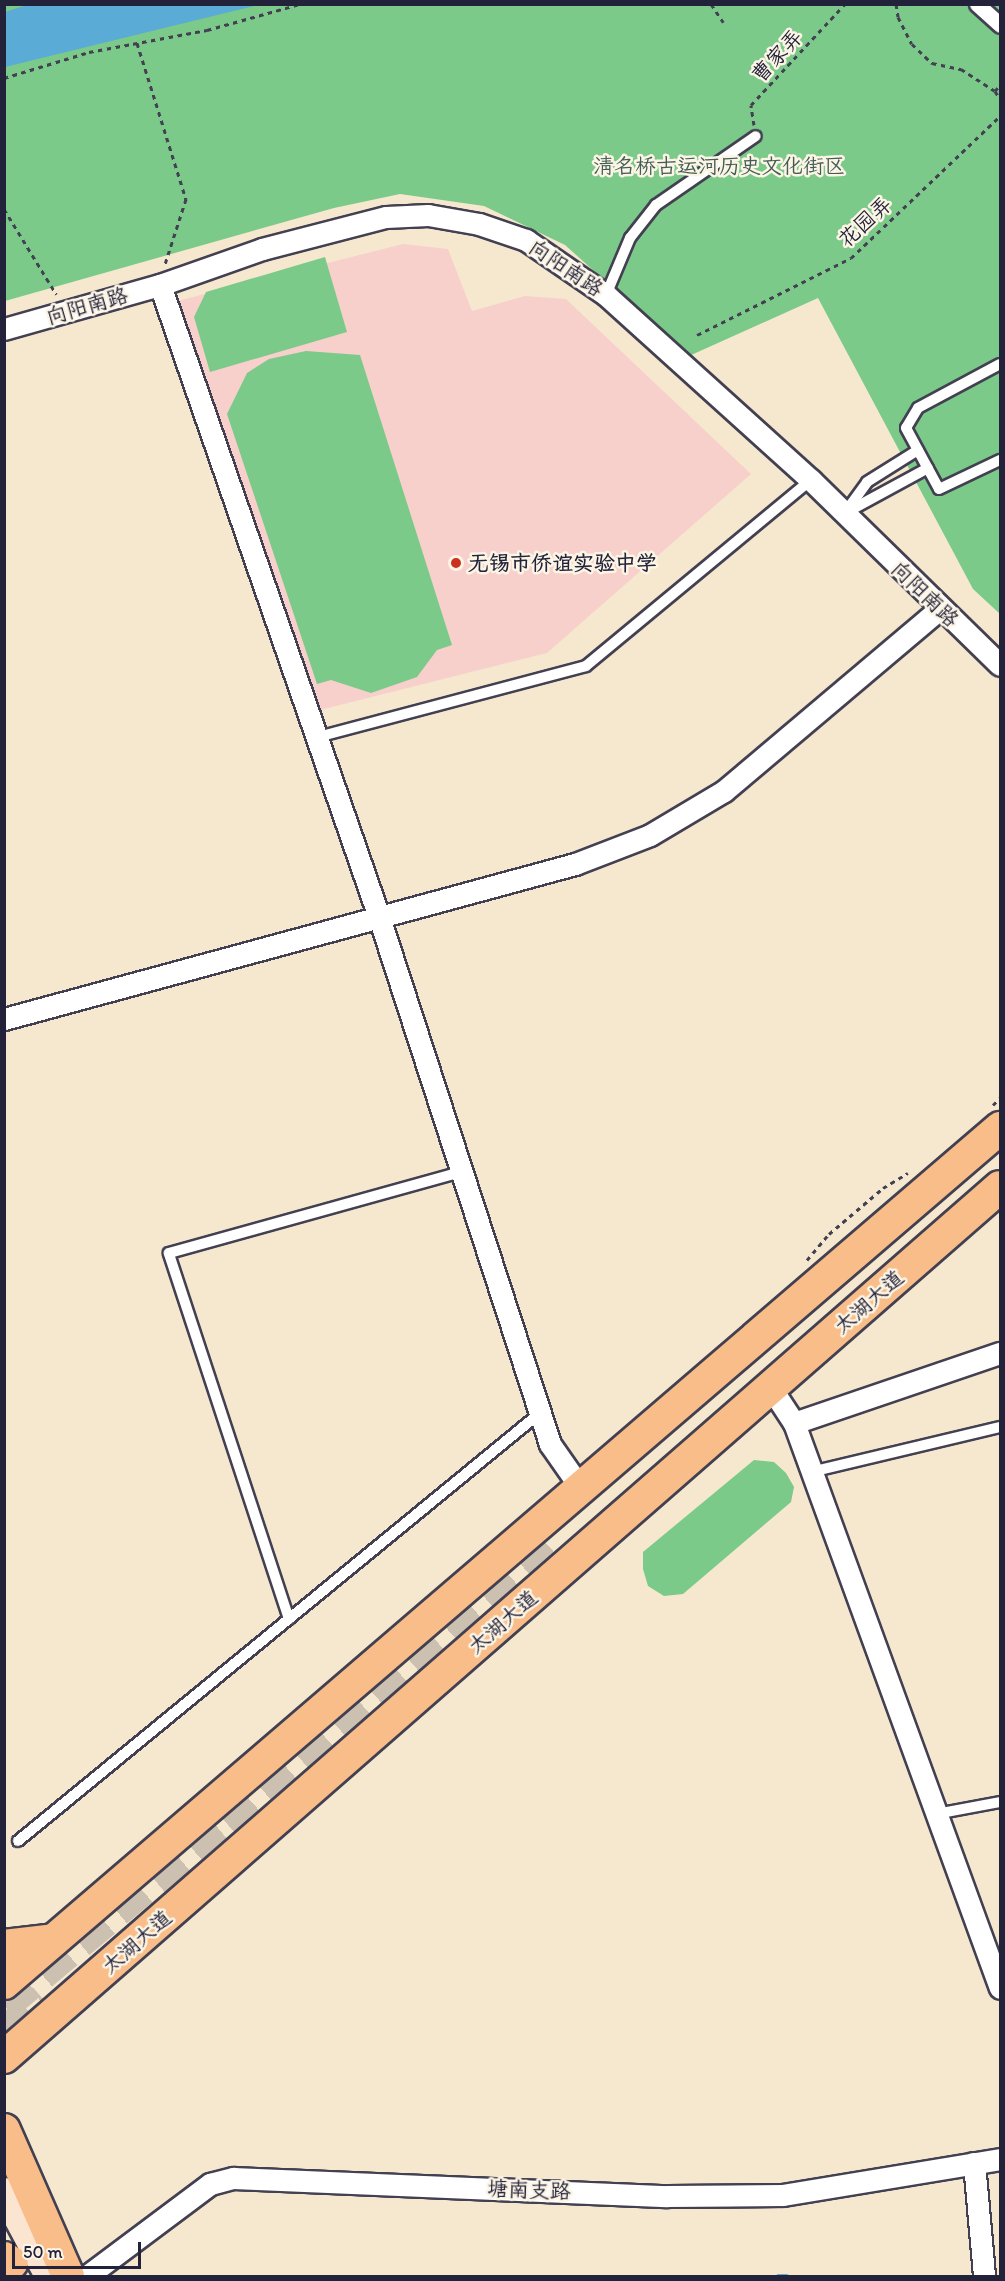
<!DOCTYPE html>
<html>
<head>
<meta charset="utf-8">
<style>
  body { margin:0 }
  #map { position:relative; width:1005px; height:2281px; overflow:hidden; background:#f6e8cf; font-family:Itim,"LXGW WenKai TC",sans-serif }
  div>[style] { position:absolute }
  .built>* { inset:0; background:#f7d0cb }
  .green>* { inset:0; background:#7bca89 }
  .water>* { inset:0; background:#5aabd5 }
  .stream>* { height:5px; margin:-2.5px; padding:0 2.5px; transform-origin:2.5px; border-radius:2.5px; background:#5aabd5 }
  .trunk-tunnel>* { height:33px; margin-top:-16.5px; transform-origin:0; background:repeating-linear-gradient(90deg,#ccc0b1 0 33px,transparent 0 49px) }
  .path>* { height:3px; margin-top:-1.5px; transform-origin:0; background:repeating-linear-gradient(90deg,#424051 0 4.5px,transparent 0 9px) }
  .roads { filter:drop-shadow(2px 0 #424051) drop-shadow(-2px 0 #424051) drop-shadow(0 2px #424051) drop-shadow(0 -2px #424051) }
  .service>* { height:10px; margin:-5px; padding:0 5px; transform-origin:5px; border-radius:5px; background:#fff }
  .pedestrian>* { height:15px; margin:-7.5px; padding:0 7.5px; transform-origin:7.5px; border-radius:7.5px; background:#fff }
  .minor>* { height:21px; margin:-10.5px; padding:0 10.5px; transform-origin:10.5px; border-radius:10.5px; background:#fff }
  .secondary>* { height:28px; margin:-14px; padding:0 14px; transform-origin:14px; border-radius:14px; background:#fce5d0 }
  .primary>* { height:32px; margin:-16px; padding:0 16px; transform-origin:16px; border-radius:16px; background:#f8bd89 }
  .dots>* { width:16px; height:16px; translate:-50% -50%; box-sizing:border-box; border:3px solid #fcf5e5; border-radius:50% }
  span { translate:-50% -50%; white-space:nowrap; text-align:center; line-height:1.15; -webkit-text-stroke:5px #fcf5e5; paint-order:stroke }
  .street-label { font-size:21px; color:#22223b }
  .park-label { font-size:21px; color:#415d56 }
  .poi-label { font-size:21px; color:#22223b; font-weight:700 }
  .left { translate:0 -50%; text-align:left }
  .frame { position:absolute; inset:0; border:6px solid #22223b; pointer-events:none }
  .scale { position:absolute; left:12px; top:2242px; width:129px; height:27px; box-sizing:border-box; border:3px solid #22223b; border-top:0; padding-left:8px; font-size:18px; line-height:21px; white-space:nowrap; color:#22223b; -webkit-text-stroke:4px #fcf5e5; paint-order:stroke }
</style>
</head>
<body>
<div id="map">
  <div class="built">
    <i style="clip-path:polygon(403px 244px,448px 249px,472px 311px,525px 296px,566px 299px,751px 474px,547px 653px,312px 712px,177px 301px)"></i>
  </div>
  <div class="green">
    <i style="clip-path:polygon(5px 5px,1000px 5px,1000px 614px,973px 589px,818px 298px,689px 356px,565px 245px,484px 206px,400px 194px,334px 208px,5px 301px)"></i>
    <i style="clip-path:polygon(325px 257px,347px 332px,210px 372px,194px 317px,206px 292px)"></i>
    <i style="clip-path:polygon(306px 351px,360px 355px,452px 645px,437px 650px,417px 677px,371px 693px,331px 680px,317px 684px,227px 414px,247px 373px,269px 359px)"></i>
    <i style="clip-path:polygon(754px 1460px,774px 1462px,786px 1473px,794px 1487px,791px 1502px,683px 1594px,664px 1596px,648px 1586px,643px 1569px,643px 1552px)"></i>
  </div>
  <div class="water">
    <i style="clip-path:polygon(27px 5px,27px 4px,258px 5px,5px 67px,5px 12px)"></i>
  </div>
  <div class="stream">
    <i style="left:778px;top:2276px;width:8px"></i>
  </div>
  <div class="trunk-tunnel">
    <i style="left:4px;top:2005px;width:287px;rotate:-40.1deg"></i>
    <i style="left:224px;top:1820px;width:434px;rotate:-41.3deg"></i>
    <i style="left:4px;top:2033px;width:52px;rotate:-40.4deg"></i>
  </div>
  <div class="path">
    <i style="left:711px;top:4px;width:22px;rotate:56deg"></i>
    <i style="left:896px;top:4px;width:13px;rotate:81deg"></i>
    <i style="left:898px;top:17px;width:30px;rotate:63deg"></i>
    <i style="left:912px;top:44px;width:28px;rotate:44deg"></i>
    <i style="left:932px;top:63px;width:30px;rotate:12deg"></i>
    <i style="left:961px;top:69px;width:40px;rotate:32.9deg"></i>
    <i style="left:995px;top:91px;width:8px;rotate:-50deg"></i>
    <i style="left:137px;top:43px;width:164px;rotate:72.6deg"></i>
    <i style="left:186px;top:199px;width:68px;rotate:107.9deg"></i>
    <i style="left:4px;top:78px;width:89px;rotate:-17deg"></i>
    <i style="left:89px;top:52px;width:120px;rotate:-10.6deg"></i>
    <i style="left:207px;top:30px;width:97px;rotate:-15.6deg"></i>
    <i style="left:995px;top:91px;width:9px;rotate:58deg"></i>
    <i style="left:754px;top:125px;width:20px;rotate:-99deg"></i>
    <i style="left:751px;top:105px;width:138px;rotate:-47.1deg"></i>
    <i style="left:4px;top:209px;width:100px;rotate:58.5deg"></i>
    <i style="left:697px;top:335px;width:172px;rotate:-26.6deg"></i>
    <i style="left:851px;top:258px;width:206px;rotate:-43.6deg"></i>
    <i style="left:993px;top:1105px;width:10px;rotate:-45deg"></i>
    <i style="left:807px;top:1260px;width:34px;rotate:-50deg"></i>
    <i style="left:829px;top:1234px;width:71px;rotate:-40.4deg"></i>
    <i style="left:883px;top:1188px;width:29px;rotate:-31deg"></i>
  </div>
  <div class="roads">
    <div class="service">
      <i style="left:606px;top:295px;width:62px;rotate:-67.2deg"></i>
      <i style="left:630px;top:238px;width:42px;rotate:-51.8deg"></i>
      <i style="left:656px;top:205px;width:121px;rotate:-34.6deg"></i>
      <i style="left:1000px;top:364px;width:93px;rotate:151.8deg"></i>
      <i style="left:918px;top:408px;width:23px;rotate:121deg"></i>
      <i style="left:906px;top:428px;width:69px;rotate:61.6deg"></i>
      <i style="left:939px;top:489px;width:68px;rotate:-25.4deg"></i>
      <i style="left:847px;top:512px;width:92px;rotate:-28.5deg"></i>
      <i style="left:844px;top:514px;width:39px;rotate:-54deg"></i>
      <i style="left:867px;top:482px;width:60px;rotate:-32.1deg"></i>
      <i style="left:314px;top:738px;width:281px;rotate:-14.8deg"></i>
      <i style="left:586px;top:666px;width:292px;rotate:-39.6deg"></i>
      <i style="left:811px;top:1472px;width:194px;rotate:-13.4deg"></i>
      <i style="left:289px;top:1619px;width:385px;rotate:-108.2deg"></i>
      <i style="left:169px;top:1253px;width:303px;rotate:-15.5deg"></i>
      <i style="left:936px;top:1814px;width:65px;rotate:-10.6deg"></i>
      <i style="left:18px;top:1841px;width:675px;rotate:-39.35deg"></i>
    </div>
    <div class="pedestrian">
      <i style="left:977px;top:4px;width:31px;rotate:42deg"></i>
    </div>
    <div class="minor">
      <i style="left:160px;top:285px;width:669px;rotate:70.89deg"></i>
      <i style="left:379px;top:917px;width:554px;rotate:72.02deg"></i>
      <i style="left:550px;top:1444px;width:52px;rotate:55.1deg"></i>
      <i style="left:4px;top:329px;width:162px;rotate:-15.8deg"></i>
      <i style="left:160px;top:285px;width:108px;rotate:-19.4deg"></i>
      <i style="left:262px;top:249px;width:128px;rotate:-14.5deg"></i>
      <i style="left:386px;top:217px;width:42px;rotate:-2.7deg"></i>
      <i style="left:428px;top:215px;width:52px;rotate:10deg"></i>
      <i style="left:479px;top:224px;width:50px;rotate:18.8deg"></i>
      <i style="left:526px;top:240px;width:97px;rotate:34.5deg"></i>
      <i style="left:606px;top:295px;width:276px;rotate:42.1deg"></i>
      <i style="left:811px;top:480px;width:264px;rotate:44.4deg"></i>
      <i style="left:4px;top:1019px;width:592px;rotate:-15.19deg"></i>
      <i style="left:575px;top:864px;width:80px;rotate:-21.1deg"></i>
      <i style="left:650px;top:835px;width:86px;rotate:-30.7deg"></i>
      <i style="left:724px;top:791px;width:282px;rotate:-40.2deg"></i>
      <i style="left:771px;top:1388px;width:42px;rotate:56.7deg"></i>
      <i style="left:794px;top:1423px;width:601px;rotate:69.97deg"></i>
      <i style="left:794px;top:1423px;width:218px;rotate:-18.8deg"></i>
      <i style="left:974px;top:2163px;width:113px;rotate:84.9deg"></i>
      <i style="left:87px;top:2276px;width:154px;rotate:-36.8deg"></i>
      <i style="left:210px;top:2184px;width:24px;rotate:-15deg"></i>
      <i style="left:233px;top:2178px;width:434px;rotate:2.4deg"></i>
      <i style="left:667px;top:2196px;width:116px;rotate:-0.5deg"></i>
      <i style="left:783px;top:2195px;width:220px;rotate:-9.4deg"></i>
    </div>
    <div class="secondary">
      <i style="left:4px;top:2192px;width:95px;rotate:61.8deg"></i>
    </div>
    <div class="primary">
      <i style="left:4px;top:1946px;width:50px;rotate:-6.8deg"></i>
      <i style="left:4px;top:1983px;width:1313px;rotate:-40.64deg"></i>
      <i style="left:4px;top:2057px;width:1322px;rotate:-41.14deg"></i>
      <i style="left:4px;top:2130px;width:159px;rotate:66.3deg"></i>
      <i style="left:4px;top:2258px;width:9px;rotate:32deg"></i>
    </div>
  </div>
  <div class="dots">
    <i style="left:456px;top:563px;background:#c8321e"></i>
  </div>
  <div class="street-label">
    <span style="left:777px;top:56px;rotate:-47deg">曹家弄</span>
    <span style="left:865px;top:222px;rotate:-42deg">花园弄</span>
    <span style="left:566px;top:268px;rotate:34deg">向阳南路</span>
    <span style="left:87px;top:306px;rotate:-16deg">向阳南路</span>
    <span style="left:925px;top:594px;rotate:44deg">向阳南路</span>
    <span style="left:869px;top:1302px;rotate:-41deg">太湖大道</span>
    <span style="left:503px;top:1622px;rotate:-41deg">太湖大道</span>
    <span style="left:137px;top:1942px;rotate:-41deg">太湖大道</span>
    <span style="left:529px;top:2190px;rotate:2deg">塘南支路</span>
  </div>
  <div class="park-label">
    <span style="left:719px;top:166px">清名桥古运河历史文化街区</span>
  </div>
  <div class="poi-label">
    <span class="left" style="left:468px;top:563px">无锡市侨谊实验中学</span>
  </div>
  <div class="frame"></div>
  <div class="scale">50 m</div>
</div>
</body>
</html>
